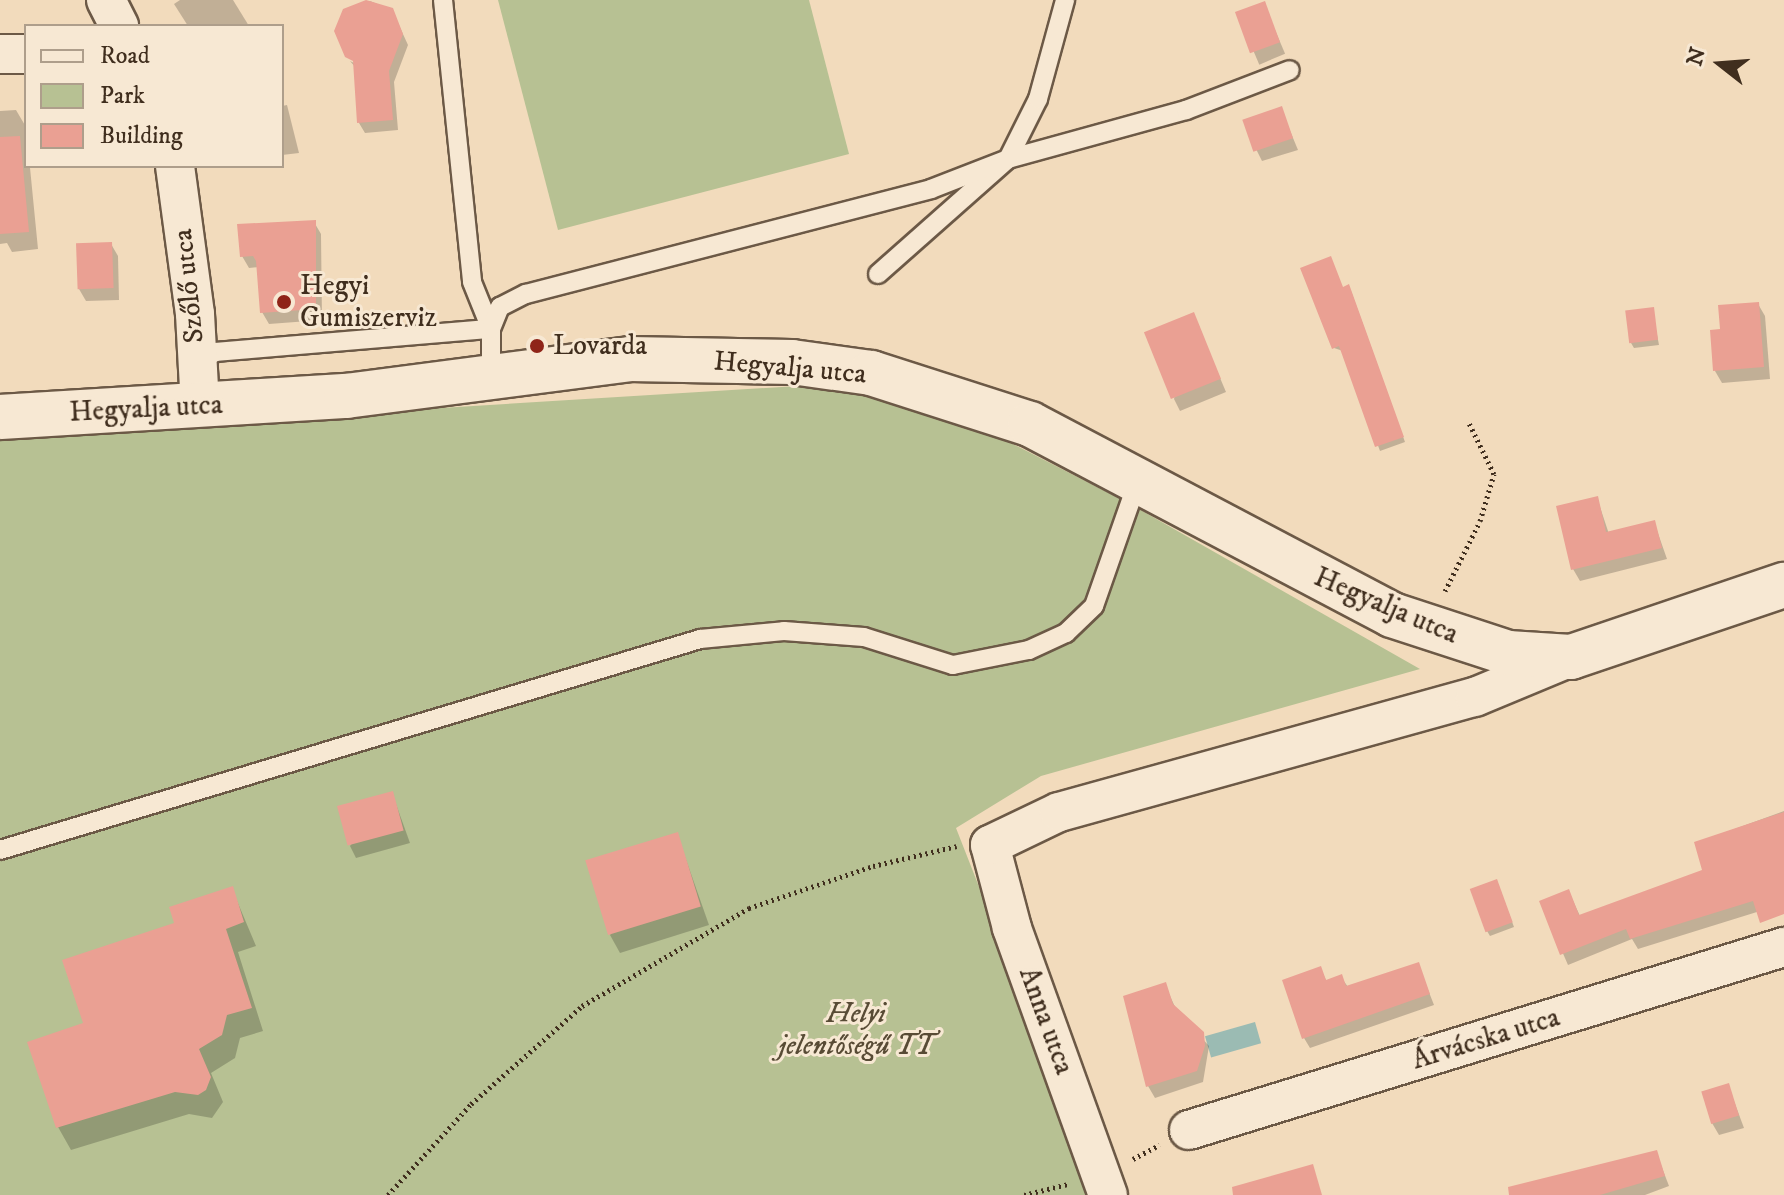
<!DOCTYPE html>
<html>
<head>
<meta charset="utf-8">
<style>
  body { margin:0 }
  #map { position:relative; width:1784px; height:1195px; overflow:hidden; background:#f2dbbc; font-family:"IM FELL DW Pica",serif }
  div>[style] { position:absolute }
  .green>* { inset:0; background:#b7c193 }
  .water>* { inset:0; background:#9bbbb3; transform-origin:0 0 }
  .shadow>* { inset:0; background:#0003; transform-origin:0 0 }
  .building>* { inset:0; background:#eaa093; transform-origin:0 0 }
  .path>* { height:5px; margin-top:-2.5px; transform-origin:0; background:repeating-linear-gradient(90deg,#402e1e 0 2px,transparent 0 6px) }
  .roads { filter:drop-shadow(2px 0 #6c5946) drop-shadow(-2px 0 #6c5946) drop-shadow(0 2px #6c5946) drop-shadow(0 -2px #6c5946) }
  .lane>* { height:18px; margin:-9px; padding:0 9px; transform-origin:9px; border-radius:9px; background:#f7e8d3 }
  .street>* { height:38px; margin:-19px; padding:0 19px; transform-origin:19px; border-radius:19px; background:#f7e8d3 }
  .secondary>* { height:44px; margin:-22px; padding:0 22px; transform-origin:22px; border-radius:22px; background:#f7e8d3 }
  .dots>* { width:22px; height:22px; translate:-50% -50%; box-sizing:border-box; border:4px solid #f7e8d3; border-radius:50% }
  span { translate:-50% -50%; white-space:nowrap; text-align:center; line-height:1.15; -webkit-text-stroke:6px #f7e8d3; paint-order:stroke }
  .street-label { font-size:28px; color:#402e1e }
  .poi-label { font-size:28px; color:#402e1e }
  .left { translate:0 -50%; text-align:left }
  .park-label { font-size:28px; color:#584b35; font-style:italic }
  .legend { position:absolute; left:24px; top:24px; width:260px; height:144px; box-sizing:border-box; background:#f7e8d3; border:2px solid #ae9e8b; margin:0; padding:10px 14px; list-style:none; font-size:24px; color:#402e1e }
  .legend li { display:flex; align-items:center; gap:16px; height:40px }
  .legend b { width:40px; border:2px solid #ae9e8b }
  .north { position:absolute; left:1680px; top:24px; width:80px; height:80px; -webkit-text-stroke:6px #f7e8d3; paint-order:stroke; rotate:287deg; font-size:22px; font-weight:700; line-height:32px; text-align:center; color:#402e1e }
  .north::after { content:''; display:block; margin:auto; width:28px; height:36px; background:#402e1e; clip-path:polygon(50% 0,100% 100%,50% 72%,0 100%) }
</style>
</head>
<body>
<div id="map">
  <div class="green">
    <i style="clip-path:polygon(498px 0,809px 0,849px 154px,558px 230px)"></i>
    <i style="clip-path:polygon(846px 383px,1007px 441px,1130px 504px,1420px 669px,1041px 776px,956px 828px,1070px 1119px,1108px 1195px,0 1195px,0 435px)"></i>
  </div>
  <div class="water">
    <i style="left:1255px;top:1022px;width:22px;height:52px;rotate:74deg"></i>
  </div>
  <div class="shadow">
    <i style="clip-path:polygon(180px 0,233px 0,249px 26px,188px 26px,174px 4px)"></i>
    <i style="clip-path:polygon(370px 1px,392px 10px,408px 45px,394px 82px,398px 130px,365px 133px,359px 123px,356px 68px,350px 61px,362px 67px,344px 11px)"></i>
    <i style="left:1264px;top:4px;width:54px;height:28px;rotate:67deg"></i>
    <i style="clip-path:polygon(287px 105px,299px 153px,282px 155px,282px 106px)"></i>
    <i style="clip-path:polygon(1281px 109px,1298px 150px,1262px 161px,1256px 149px)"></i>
    <i style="clip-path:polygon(16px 110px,26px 127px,38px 249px,12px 252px,7px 243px,0 244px,0 111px)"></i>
    <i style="clip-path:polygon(314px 222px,321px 234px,322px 320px,269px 324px,262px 312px,259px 267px,249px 268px,242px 256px)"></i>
    <i style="clip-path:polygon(111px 244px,118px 256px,119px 300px,86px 301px,79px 289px)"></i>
    <i style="clip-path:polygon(1351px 291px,1405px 442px,1380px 451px,1343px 351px,1334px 348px)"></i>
    <i style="clip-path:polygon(1758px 304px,1765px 316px,1770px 379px,1722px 383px,1715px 371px,1722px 331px)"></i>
    <i style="clip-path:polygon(1652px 309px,1659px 345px,1634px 348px,1631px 343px)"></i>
    <i style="clip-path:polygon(1193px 314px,1226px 392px,1180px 411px,1174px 399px)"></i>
    <i style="clip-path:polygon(1597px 498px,1609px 534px,1654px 522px,1667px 559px,1580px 581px,1573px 569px)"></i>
    <i style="clip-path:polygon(392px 793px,410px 843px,356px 858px,350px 846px)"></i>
    <i style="clip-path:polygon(1784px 811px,1784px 893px,1773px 907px,1638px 949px,1632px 939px,1568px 965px,1541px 903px,1569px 892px,1580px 916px,1705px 871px,1696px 843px)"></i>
    <i style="clip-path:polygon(677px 834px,709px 925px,620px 953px,610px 935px)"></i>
    <i style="clip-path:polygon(1499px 887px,1514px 927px,1490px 936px,1487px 931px)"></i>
    <i style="clip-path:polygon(232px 889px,256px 946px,238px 952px,263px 1031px,240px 1038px,235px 1058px,211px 1073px,223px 1102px,212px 1118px,189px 1114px,71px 1150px,58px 1127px,85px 1025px,177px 924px)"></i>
    <i style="clip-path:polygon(1418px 964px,1434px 1005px,1310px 1048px,1304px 1038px,1320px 968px,1327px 982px,1341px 977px,1348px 987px)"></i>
    <i style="clip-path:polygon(1165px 985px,1176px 1009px,1209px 1046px,1203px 1082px,1155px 1098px,1148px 1086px)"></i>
    <i style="clip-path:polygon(1728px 1085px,1744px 1128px,1719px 1135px,1712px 1123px)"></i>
    <i style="clip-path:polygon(1656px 1152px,1669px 1186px,1645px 1195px,1545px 1195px)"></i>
  </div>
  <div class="building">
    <i style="clip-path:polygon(366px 0,393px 8px,403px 34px,389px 71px,393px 120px,357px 123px,353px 61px,345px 57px,334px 31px,343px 9px)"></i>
    <i style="left:1265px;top:1px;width:44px;height:32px;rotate:70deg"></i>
    <i style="left:1282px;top:106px;width:34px;height:42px;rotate:71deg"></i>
    <i style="clip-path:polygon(20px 136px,29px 232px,0 234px,0 137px)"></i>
    <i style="clip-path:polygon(316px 220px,316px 309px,260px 313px,256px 261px,253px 256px,240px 257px,237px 224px)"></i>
    <i style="left:112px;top:242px;width:46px;height:36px;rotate:88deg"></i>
    <i style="clip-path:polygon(1331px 256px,1343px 287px,1349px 284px,1404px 437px,1375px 447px,1339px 346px,1332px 349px,1300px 268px)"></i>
    <i style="clip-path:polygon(1759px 302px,1764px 367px,1713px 371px,1710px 330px,1720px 329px,1718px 305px)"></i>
    <i style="left:1654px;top:307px;width:33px;height:29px;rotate:83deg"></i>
    <i style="left:1194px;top:312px;width:72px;height:54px;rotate:68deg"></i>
    <i style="clip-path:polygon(1598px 496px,1606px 532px,1655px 520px,1662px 548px,1571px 570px,1556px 506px)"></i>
    <i style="left:393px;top:791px;width:41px;height:58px;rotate:75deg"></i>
    <i style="clip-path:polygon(1784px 812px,1784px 914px,1760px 923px,1753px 901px,1630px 939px,1626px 929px,1560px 955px,1539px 901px,1569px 889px,1579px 915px,1702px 870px,1694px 842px)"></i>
    <i style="left:678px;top:832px;width:78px;height:97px;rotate:73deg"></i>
    <i style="left:1497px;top:879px;width:46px;height:29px;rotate:70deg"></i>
    <i style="clip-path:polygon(233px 886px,244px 922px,226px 929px,252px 1008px,227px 1015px,222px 1035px,199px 1049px,211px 1077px,206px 1090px,198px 1095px,175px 1092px,56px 1128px,27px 1042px,83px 1023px,62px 960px,174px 923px,169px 907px)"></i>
    <i style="clip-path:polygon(1419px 962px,1430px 994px,1302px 1039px,1282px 980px,1321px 966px,1326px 980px,1342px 974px,1346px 986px)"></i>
    <i style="clip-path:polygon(1166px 982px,1173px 1004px,1204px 1032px,1205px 1046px,1197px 1071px,1146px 1087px,1123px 996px)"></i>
    <i style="left:1729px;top:1083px;width:34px;height:29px;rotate:73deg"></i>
    <i style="clip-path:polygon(1657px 1150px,1665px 1176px,1600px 1195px,1509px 1195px,1508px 1187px)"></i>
    <i style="clip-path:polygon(1313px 1164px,1322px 1195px,1233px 1195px,1232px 1187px)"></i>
  </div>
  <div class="path">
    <i style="left:1445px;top:591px;width:78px;rotate:-63.4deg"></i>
    <i style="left:1480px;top:521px;width:49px;rotate:-73.4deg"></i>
    <i style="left:1494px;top:474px;width:59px;rotate:-116.1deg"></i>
    <i style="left:1133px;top:1159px;width:30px;rotate:-28deg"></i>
    <i style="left:388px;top:1195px;width:123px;rotate:-47.6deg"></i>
    <i style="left:471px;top:1104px;width:148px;rotate:-41.4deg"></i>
    <i style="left:582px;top:1006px;width:194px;rotate:-30.4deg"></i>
    <i style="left:749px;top:908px;width:131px;rotate:-18.7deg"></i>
    <i style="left:873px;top:866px;width:86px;rotate:-13.4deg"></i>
    <i style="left:1024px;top:1195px;width:45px;rotate:-14deg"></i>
  </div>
  <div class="roads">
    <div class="lane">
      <i style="left:443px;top:0;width:283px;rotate:84.1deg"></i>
      <i style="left:472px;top:282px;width:51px;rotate:68deg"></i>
      <i style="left:491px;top:329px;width:45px;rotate:90deg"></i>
      <i style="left:878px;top:274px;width:174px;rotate:-41.5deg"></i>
      <i style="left:1008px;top:159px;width:185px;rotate:-15.4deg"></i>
      <i style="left:1186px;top:110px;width:111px;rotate:-21deg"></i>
      <i style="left:198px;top:363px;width:20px;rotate:-33deg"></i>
      <i style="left:215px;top:352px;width:277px;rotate:-4.8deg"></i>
      <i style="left:491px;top:329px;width:24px;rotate:-68deg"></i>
      <i style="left:500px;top:307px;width:29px;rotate:-27deg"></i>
      <i style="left:526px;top:294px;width:418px;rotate:-14.5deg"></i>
      <i style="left:931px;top:189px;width:83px;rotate:-21.3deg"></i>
      <i style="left:1008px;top:159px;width:67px;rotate:-63.4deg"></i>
      <i style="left:1038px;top:99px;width:103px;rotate:-74.7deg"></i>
      <i style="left:0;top:850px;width:731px;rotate:-16.77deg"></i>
      <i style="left:700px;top:639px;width:84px;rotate:-5.4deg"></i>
      <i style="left:784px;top:631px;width:80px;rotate:4.3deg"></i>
      <i style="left:864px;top:637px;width:93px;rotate:17.5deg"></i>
      <i style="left:953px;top:665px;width:77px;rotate:-11.2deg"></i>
      <i style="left:1029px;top:650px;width:41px;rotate:-24.7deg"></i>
      <i style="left:1066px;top:633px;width:39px;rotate:-44deg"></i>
      <i style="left:1094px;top:606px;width:130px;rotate:-70.7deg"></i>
    </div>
    <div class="street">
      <i style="left:106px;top:0;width:29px;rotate:63deg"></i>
      <i style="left:0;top:54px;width:26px"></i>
      <i style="left:175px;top:166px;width:149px;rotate:82.3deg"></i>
      <i style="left:195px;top:314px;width:93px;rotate:86.9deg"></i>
      <i style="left:1189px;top:1130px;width:623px;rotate:-17.1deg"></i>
      <i style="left:1108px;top:1195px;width:284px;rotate:-109.8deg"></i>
      <i style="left:1012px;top:928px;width:86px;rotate:-104.8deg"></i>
      <i style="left:990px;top:845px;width:76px;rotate:-25.6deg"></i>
      <i style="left:1059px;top:812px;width:432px;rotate:-15.5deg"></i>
      <i style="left:1475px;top:697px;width:104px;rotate:-22.6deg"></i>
    </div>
    <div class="secondary">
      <i style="left:0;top:417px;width:347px;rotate:-3.5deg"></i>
      <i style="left:346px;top:396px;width:286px;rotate:-7.4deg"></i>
      <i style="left:630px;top:359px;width:162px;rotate:1.1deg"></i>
      <i style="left:792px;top:362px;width:80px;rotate:7.9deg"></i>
      <i style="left:871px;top:373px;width:167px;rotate:17.8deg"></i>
      <i style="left:1030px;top:424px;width:409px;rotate:27.8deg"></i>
      <i style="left:1392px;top:615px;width:122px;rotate:18.1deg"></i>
      <i style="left:1508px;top:653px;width:63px;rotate:3.6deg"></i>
      <i style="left:1571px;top:657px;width:225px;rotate:-18.7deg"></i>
    </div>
  </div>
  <div class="dots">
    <i style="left:284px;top:302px;background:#8f2418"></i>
    <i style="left:537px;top:346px;background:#8f2418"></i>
  </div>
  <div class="street-label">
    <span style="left:189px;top:286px;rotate:-96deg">Szőlő utca</span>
    <span style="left:790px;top:368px;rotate:5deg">Hegyalja utca</span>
    <span style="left:146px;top:409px;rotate:-3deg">Hegyalja utca</span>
    <span style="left:1386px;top:606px;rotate:23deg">Hegyalja utca</span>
    <span style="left:1046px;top:1021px;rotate:70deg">Anna utca</span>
    <span style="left:1486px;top:1039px;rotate:-17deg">Árvácska utca</span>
  </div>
  <div class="poi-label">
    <span class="left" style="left:300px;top:302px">Hegyi<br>Gumiszerviz</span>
    <span class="left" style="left:553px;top:346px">Lovarda</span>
  </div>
  <div class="park-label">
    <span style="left:856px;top:1030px">Helyi<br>jelentőségű TT</span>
  </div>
  <ul class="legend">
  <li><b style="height:10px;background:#f7e8d3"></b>Road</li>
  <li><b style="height:22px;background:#b7c193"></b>Park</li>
  <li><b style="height:22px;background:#eaa093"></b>Building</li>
  </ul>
  <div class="north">N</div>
</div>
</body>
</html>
